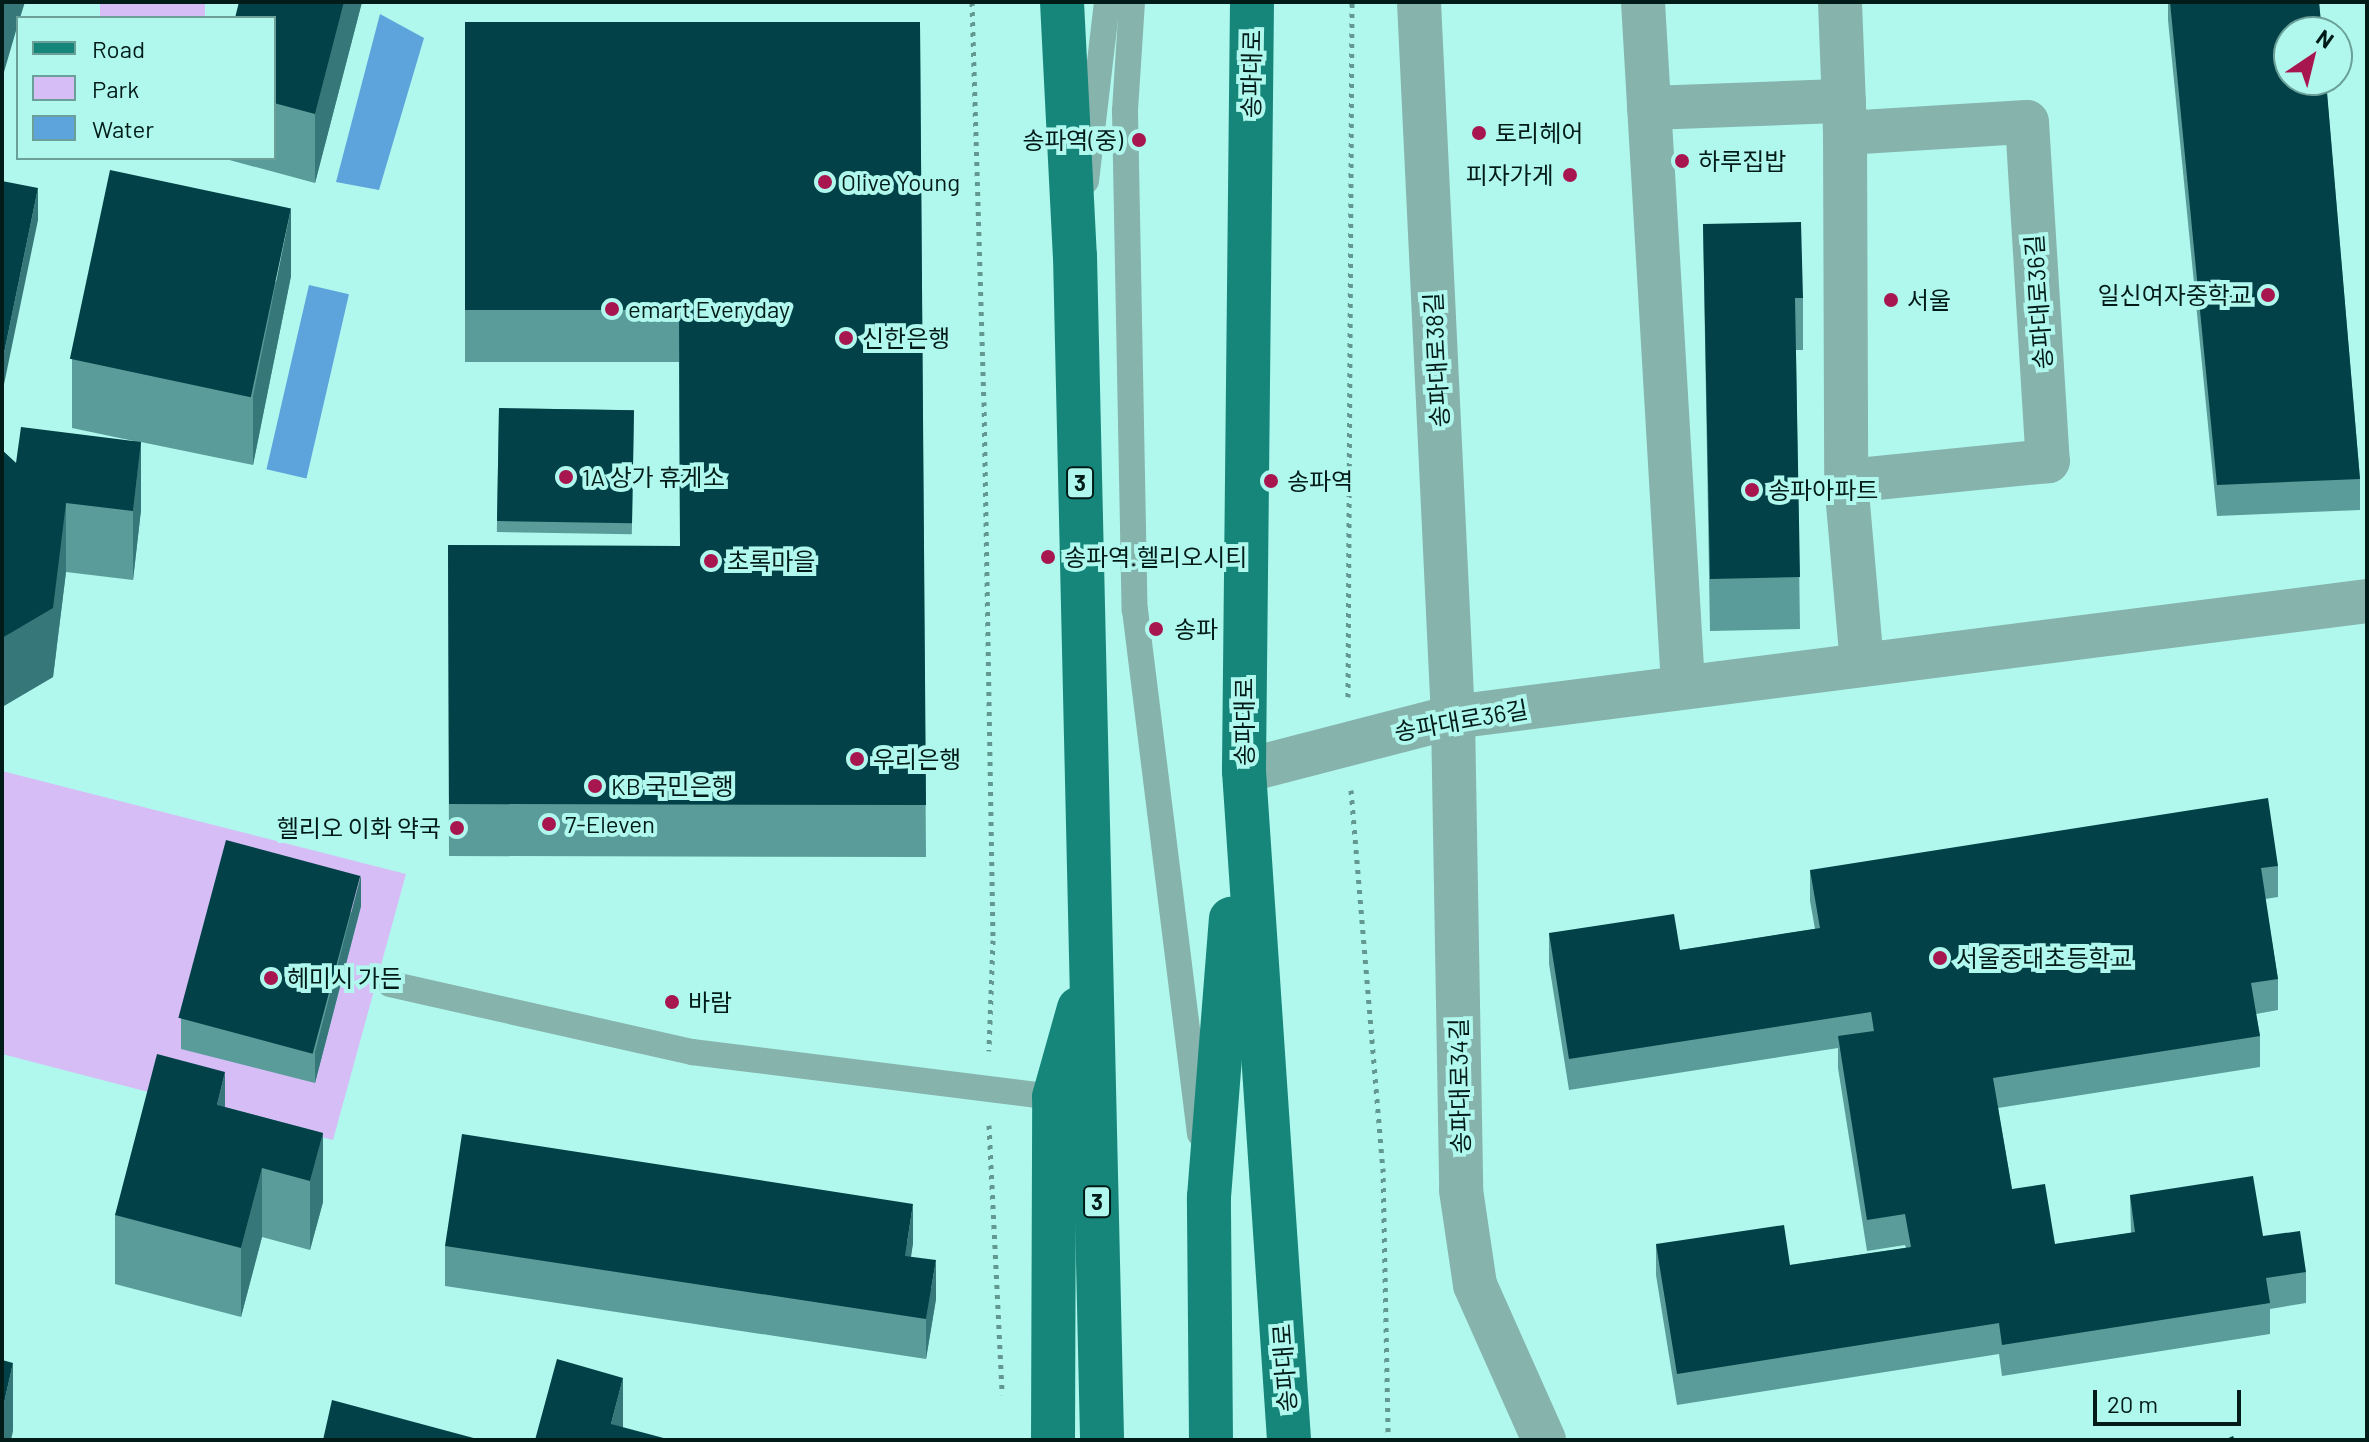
<!DOCTYPE html>
<html>
<head>
<meta charset="utf-8">
<style>
  body { margin:0 }
  #map { position:relative; width:2369px; height:1442px; overflow:hidden; background:#b0f8ed; font-family:Barlow,"Noto Sans KR",sans-serif }
  div>[style] { position:absolute }
  .green>* { inset:0; background:#d6bdf6; transform-origin:0 0 }
  .water>* { inset:0; background:#5da3dc; transform-origin:0 0 }
  .path>* { height:5px; margin-top:-2.5px; transform-origin:0; background:repeating-linear-gradient(90deg,#639890 0 4px,transparent 0 10px) }
  .service>* { height:26px; margin:-13px; padding:0 13px; transform-origin:13px; border-radius:13px; background:#86b3ac }
  .minor>* { height:44px; margin:-22px; padding:0 22px; transform-origin:22px; border-radius:22px; background:#86b3ac }
  .primary>* { height:44px; margin:-22px; padding:0 22px; transform-origin:22px; border-radius:22px; background:#16867b }
  .wall>* { inset:0; background:#599c9a; transform-origin:0 0 }
  .shaded-wall>* { inset:0; background:#367879 }
  .building>* { inset:0; background:#024147; transform-origin:0 0 }
  .dots>* { width:22px; height:22px; translate:-50% -50%; box-sizing:border-box; border:4px solid #b0f8ed; border-radius:50% }
  span { translate:-50% -50%; white-space:nowrap; text-align:center; line-height:1.15; -webkit-text-stroke:8px #b0f8ed; paint-order:stroke }
  .shield-label span { padding:2px 6px; background:#b0f8ed; border:2px solid; border-radius:6px; -webkit-text-stroke-width:0 }
  .shield-label { font-size:22px; color:#001b18; font-weight:700 }
  .street-label { font-size:24px; color:#001b18 }
  .poi-label { font-size:24px; color:#001b18 }
  .left { translate:0 -50%; text-align:left }
  .right { translate:-100% -50%; text-align:right }
  .frame { position:absolute; inset:0; border:4px solid #001b18; pointer-events:none }
  .legend { position:absolute; left:16px; top:16px; width:260px; height:144px; box-sizing:border-box; background:#b0f8ed; border:2px solid #6aa098; margin:0; padding:10px 14px; list-style:none; font-size:24px; color:#001b18 }
  .legend li { display:flex; align-items:center; gap:16px; height:40px }
  .legend b { width:40px; border:2px solid #6aa098 }
  .north { position:absolute; left:2273px; top:16px; width:80px; height:80px; box-sizing:border-box; background:#b0f8ed; border:2px solid #6aa098; border-radius:50%; rotate:35deg; font-size:22px; font-weight:700; line-height:32px; text-align:center; color:#001b18 }
  .north::after { content:''; display:block; margin:auto; width:28px; height:36px; background:#a81650; clip-path:polygon(50% 0,100% 100%,50% 72%,0 100%) }
  .scale { position:absolute; left:2093px; top:1390px; width:148px; height:36px; box-sizing:border-box; border:4px solid #001b18; border-top:0; padding-left:10px; font-size:24px; line-height:28px; white-space:nowrap; color:#001b18; -webkit-text-stroke:6px #b0f8ed; paint-order:stroke }
</style>
</head>
<body>
<div id="map">
  <div class="green">
    <i style="left:100px;top:2px;width:105px;height:16px"></i>
    <i style="clip-path:polygon(2px 771px,406px 874px,333px 1140px,2px 1054px)"></i>
  </div>
  <div class="water">
    <i style="clip-path:polygon(380px 14px,424px 38px,379px 190px,336px 182px)"></i>
    <i style="left:309px;top:285px;width:41px;height:189px;rotate:13deg"></i>
  </div>
  <div class="path">
    <i style="left:972px;top:2px;width:400px;rotate:88.3deg"></i>
    <i style="left:984px;top:402px;width:538px;rotate:89.04deg"></i>
    <i style="left:993px;top:940px;width:111px;rotate:92.1deg"></i>
    <i style="left:1348px;top:697px;width:695px;rotate:-89.67deg"></i>
    <i style="left:1351px;top:790px;width:379px;rotate:85.2deg"></i>
    <i style="left:1383px;top:1168px;width:272px;rotate:88.9deg"></i>
    <i style="left:989px;top:1125px;width:270px;rotate:87.2deg"></i>
  </div>
  <div class="service">
    <i style="left:1132px;top:2px;width:109px;rotate:93.7deg"></i>
    <i style="left:1125px;top:111px;width:499px;rotate:88.9deg"></i>
    <i style="left:1135px;top:610px;width:528px;rotate:82.93deg"></i>
    <i style="left:1086px;top:181px;width:180px;rotate:-83.3deg"></i>
    <i style="left:390px;top:984px;width:310px;rotate:12.7deg"></i>
    <i style="left:692px;top:1052px;width:365px;rotate:7.1deg"></i>
  </div>
  <div class="minor">
    <i style="left:1419px;top:2px;width:716px;rotate:87.28deg"></i>
    <i style="left:1453px;top:717px;width:473px;rotate:89deg"></i>
    <i style="left:1461px;top:1190px;width:96px;rotate:81.6deg"></i>
    <i style="left:1475px;top:1285px;width:170px;rotate:66deg"></i>
    <i style="left:1643px;top:2px;width:685px;rotate:86.65deg"></i>
    <i style="left:1840px;top:2px;width:131px;rotate:87.8deg"></i>
    <i style="left:1845px;top:133px;width:348px;rotate:89.8deg"></i>
    <i style="left:1846px;top:481px;width:183px;rotate:85deg"></i>
    <i style="left:1649px;top:108px;width:195px;rotate:-2.1deg"></i>
    <i style="left:1845px;top:133px;width:182px;rotate:-3.5deg"></i>
    <i style="left:2027px;top:122px;width:340px;rotate:86.5deg"></i>
    <i style="left:2048px;top:461px;width:203px;rotate:174.3deg"></i>
    <i style="left:1244px;top:771px;width:216px;rotate:-14.5deg"></i>
    <i style="left:1453px;top:717px;width:921px;rotate:-7.23deg"></i>
  </div>
  <div class="primary">
    <i style="left:1062px;top:2px;width:254px;rotate:87.1deg"></i>
    <i style="left:1075px;top:256px;width:1184px;rotate:88.69deg"></i>
    <i style="left:1252px;top:2px;width:769px;rotate:90.6deg"></i>
    <i style="left:1244px;top:771px;width:671px;rotate:86.15deg"></i>
    <i style="left:1053px;top:1440px;width:343px;rotate:-89.8deg"></i>
    <i style="left:1054px;top:1097px;width:92px;rotate:-74.3deg"></i>
    <i style="left:1211px;top:1440px;width:243px;rotate:-90.5deg"></i>
    <i style="left:1209px;top:1197px;width:279px;rotate:-85.5deg"></i>
  </div>
  <div class="wall">
    <i style="clip-path:polygon(239px 2px,362px 2px,315px 183px,222px 158px,274px 158px,274px 18px)"></i>
    <i style="clip-path:polygon(2168px 2px,2319px 2px,2360px 479px,2360px 510px,2217px 516px,2168px 20px)"></i>
    <i style="clip-path:polygon(465px 22px,920px 22px,926px 857px,449px 856px,448px 545px,680px 546px,679px 362px,465px 362px)"></i>
    <i style="clip-path:polygon(1703px 224px,1803px 298px,1803px 350px,1796px 350px,1800px 629px,1710px 631px)"></i>
    <i style="clip-path:polygon(291px 276px,253px 465px,141px 442px,141px 510px,133px 580px,66px 572px,53px 677px,2px 707px,2px 450px,16px 463px,134px 441px,72px 428px,72px 359px)"></i>
    <i style="left:499px;top:408px;width:135px;height:124px;rotate:1deg"></i>
    <i style="clip-path:polygon(2278px 866px,2278px 897px,2265px 899px,2278px 979px,2278px 1010px,2256px 1014px,2260px 1036px,2260px 1067px,1998px 1108px,2012px 1189px,2055px 1244px,2131px 1233px,2130px 1195px,2263px 1236px,2306px 1272px,2306px 1303px,2270px 1309px,2270px 1334px,2002px 1376px,1999px 1354px,1677px 1405px,1656px 1275px,1656px 1244px,1790px 1265px,1906px 1248px,1905px 1245px,1867px 1251px,1838px 1068px,1838px 1048px,1569px 1090px,1549px 964px,1549px 933px,1680px 950px,1815px 929px,1810px 901px,1810px 870px)"></i>
    <i style="clip-path:polygon(361px 906px,315px 1083px,181px 1049px,181px 1018px)"></i>
    <i style="clip-path:polygon(225px 1107px,323px 1133px,323px 1202px,310px 1250px,262px 1237px,241px 1317px,115px 1284px,115px 1215px)"></i>
    <i style="clip-path:polygon(913px 1243px,911px 1257px,936px 1299px,926px 1359px,445px 1286px,445px 1246px)"></i>
  </div>
  <div class="shaded-wall">
    <i style="clip-path:polygon(4px 2px,25px 2px,20px 18px,18px 18px,18px 24px,2px 79px,2px 10px)"></i>
    <i style="clip-path:polygon(344px 2px,362px 2px,315px 183px,315px 114px)"></i>
    <i style="clip-path:polygon(38px 188px,38px 220px,2px 394px,2px 363px)"></i>
    <i style="clip-path:polygon(291px 208px,291px 276px,253px 465px,253px 396px)"></i>
    <i style="clip-path:polygon(141px 442px,141px 510px,133px 580px,133px 511px)"></i>
    <i style="clip-path:polygon(66px 503px,66px 572px,53px 677px,2px 707px,2px 638px)"></i>
    <i style="clip-path:polygon(361px 875px,361px 906px,315px 1083px,315px 1052px)"></i>
    <i style="clip-path:polygon(225px 1072px,225px 1141px,217px 1105px)"></i>
    <i style="clip-path:polygon(323px 1133px,323px 1202px,310px 1250px,310px 1181px)"></i>
    <i style="clip-path:polygon(262px 1168px,262px 1237px,241px 1317px,241px 1248px)"></i>
    <i style="clip-path:polygon(913px 1204px,913px 1243px,905px 1295px,905px 1256px)"></i>
    <i style="clip-path:polygon(936px 1260px,936px 1299px,926px 1359px,926px 1319px)"></i>
    <i style="clip-path:polygon(13px 1363px,13px 1431px,11px 1440px,2px 1440px,2px 1412px)"></i>
    <i style="clip-path:polygon(623px 1378px,623px 1440px,611px 1424px)"></i>
  </div>
  <div class="building">
    <i style="clip-path:polygon(239px 2px,344px 2px,315px 114px,274px 103px,274px 18px,235px 18px)"></i>
    <i style="clip-path:polygon(2170px 2px,2319px 2px,2322px 32px,2289px 32px,2289px 80px,2326px 80px,2360px 479px,2217px 485px)"></i>
    <i style="clip-path:polygon(465px 22px,920px 22px,926px 805px,449px 804px,448px 545px,680px 546px,679px 310px,465px 310px)"></i>
    <i style="left:110px;top:170px;width:185px;height:193px;rotate:12deg"></i>
    <i style="clip-path:polygon(2px 181px,38px 188px,2px 363px)"></i>
    <i style="clip-path:polygon(1801px 222px,1803px 298px,1795px 298px,1800px 577px,1710px 579px,1703px 224px)"></i>
    <i style="left:499px;top:408px;width:135px;height:113px;rotate:1deg"></i>
    <i style="clip-path:polygon(21px 427px,141px 442px,133px 511px,66px 503px,53px 608px,2px 638px,2px 450px,16px 463px)"></i>
    <i style="clip-path:polygon(2268px 798px,2278px 866px,2261px 868px,2278px 979px,2251px 983px,2260px 1036px,1993px 1078px,2012px 1189px,2045px 1184px,2055px 1244px,2135px 1232px,2130px 1195px,2253px 1176px,2263px 1236px,2300px 1231px,2306px 1272px,2266px 1278px,2270px 1303px,2002px 1345px,1999px 1323px,1677px 1374px,1656px 1244px,1784px 1225px,1790px 1265px,1911px 1247px,1905px 1214px,1867px 1220px,1838px 1036px,1874px 1031px,1871px 1012px,1569px 1059px,1549px 933px,1674px 914px,1680px 950px,1820px 928px,1810px 870px)"></i>
    <i style="left:226px;top:840px;width:139px;height:184px;rotate:15deg"></i>
    <i style="clip-path:polygon(157px 1054px,225px 1072px,217px 1105px,323px 1133px,310px 1181px,262px 1168px,241px 1248px,115px 1215px)"></i>
    <i style="clip-path:polygon(462px 1134px,913px 1204px,905px 1256px,936px 1260px,926px 1319px,445px 1246px)"></i>
    <i style="clip-path:polygon(557px 1359px,623px 1378px,611px 1424px,671px 1440px,535px 1440px)"></i>
    <i style="clip-path:polygon(2px 1360px,13px 1363px,2px 1412px)"></i>
    <i style="clip-path:polygon(332px 1400px,481px 1440px,323px 1440px)"></i>
    <i style="clip-path:polygon(2233px 1436px,2235px 1440px,2224px 1440px)"></i>
  </div>
  <div class="dots">
    <i style="left:1479px;top:133px;background:#a81650"></i>
    <i style="left:1139px;top:140px;background:#a81650"></i>
    <i style="left:1682px;top:161px;background:#a81650"></i>
    <i style="left:1570px;top:175px;background:#a81650"></i>
    <i style="left:825px;top:182px;background:#a81650"></i>
    <i style="left:2268px;top:295px;background:#a81650"></i>
    <i style="left:1891px;top:300px;background:#a81650"></i>
    <i style="left:612px;top:309px;background:#a81650"></i>
    <i style="left:846px;top:338px;background:#a81650"></i>
    <i style="left:566px;top:477px;background:#a81650"></i>
    <i style="left:1271px;top:481px;background:#a81650"></i>
    <i style="left:1752px;top:490px;background:#a81650"></i>
    <i style="left:1048px;top:557px;background:#a81650"></i>
    <i style="left:711px;top:561px;background:#a81650"></i>
    <i style="left:1156px;top:629px;background:#a81650"></i>
    <i style="left:857px;top:759px;background:#a81650"></i>
    <i style="left:595px;top:786px;background:#a81650"></i>
    <i style="left:549px;top:824px;background:#a81650"></i>
    <i style="left:457px;top:828px;background:#a81650"></i>
    <i style="left:1940px;top:958px;background:#a81650"></i>
    <i style="left:271px;top:978px;background:#a81650"></i>
    <i style="left:672px;top:1002px;background:#a81650"></i>
  </div>
  <div class="shield-label">
    <span style="left:1080px;top:483px">3</span>
    <span style="left:1097px;top:1202px">3</span>
  </div>
  <div class="street-label">
    <span style="left:1251px;top:74px;rotate:-89deg">송파대로</span>
    <span style="left:2038px;top:302px;rotate:-94deg">송파대로36길</span>
    <span style="left:1436px;top:360px;rotate:-93deg">송파대로38길</span>
    <span style="left:1461px;top:720px;rotate:-10deg">송파대로36길</span>
    <span style="left:1244px;top:722px;rotate:-90deg">송파대로</span>
    <span style="left:1459px;top:1086px;rotate:-91deg">송파대로34길</span>
    <span style="left:1284px;top:1368px;rotate:-94deg">송파대로</span>
  </div>
  <div class="poi-label">
    <span class="left" style="left:1495px;top:133px">토리헤어</span>
    <span class="right" style="left:1123px;top:140px">송파역(중)</span>
    <span class="left" style="left:1698px;top:161px">하루집밥</span>
    <span class="right" style="left:1554px;top:175px">피자가게</span>
    <span class="left" style="left:841px;top:182px">Olive Young</span>
    <span class="right" style="left:2252px;top:295px">일신여자중학교</span>
    <span class="left" style="left:1907px;top:300px">서울</span>
    <span class="left" style="left:628px;top:309px">emart Everyday</span>
    <span class="left" style="left:862px;top:338px">신한은행</span>
    <span class="left" style="left:582px;top:477px">1A 상가 휴게소</span>
    <span class="left" style="left:1287px;top:481px">송파역</span>
    <span class="left" style="left:1768px;top:490px">송파아파트</span>
    <span class="left" style="left:1064px;top:557px">송파역.헬리오시티</span>
    <span class="left" style="left:727px;top:561px">초록마을</span>
    <span class="left" style="left:1174px;top:629px">송파</span>
    <span class="left" style="left:873px;top:759px">우리은행</span>
    <span class="left" style="left:611px;top:786px">KB 국민은행</span>
    <span class="left" style="left:565px;top:824px">7-Eleven</span>
    <span class="right" style="left:441px;top:828px">헬리오 이화 약국</span>
    <span class="left" style="left:1956px;top:958px">서울중대초등학교</span>
    <span class="left" style="left:287px;top:978px">헤미시 가든</span>
    <span class="left" style="left:688px;top:1002px">바람</span>
  </div>
  <div class="frame"></div>
  <ul class="legend">
  <li><b style="height:10px;background:#16867b"></b>Road</li>
  <li><b style="height:22px;background:#d6bdf6"></b>Park</li>
  <li><b style="height:22px;background:#5da3dc"></b>Water</li>
  </ul>
  <div class="north">N</div>
  <div class="scale">20 m</div>
</div>
</body>
</html>
